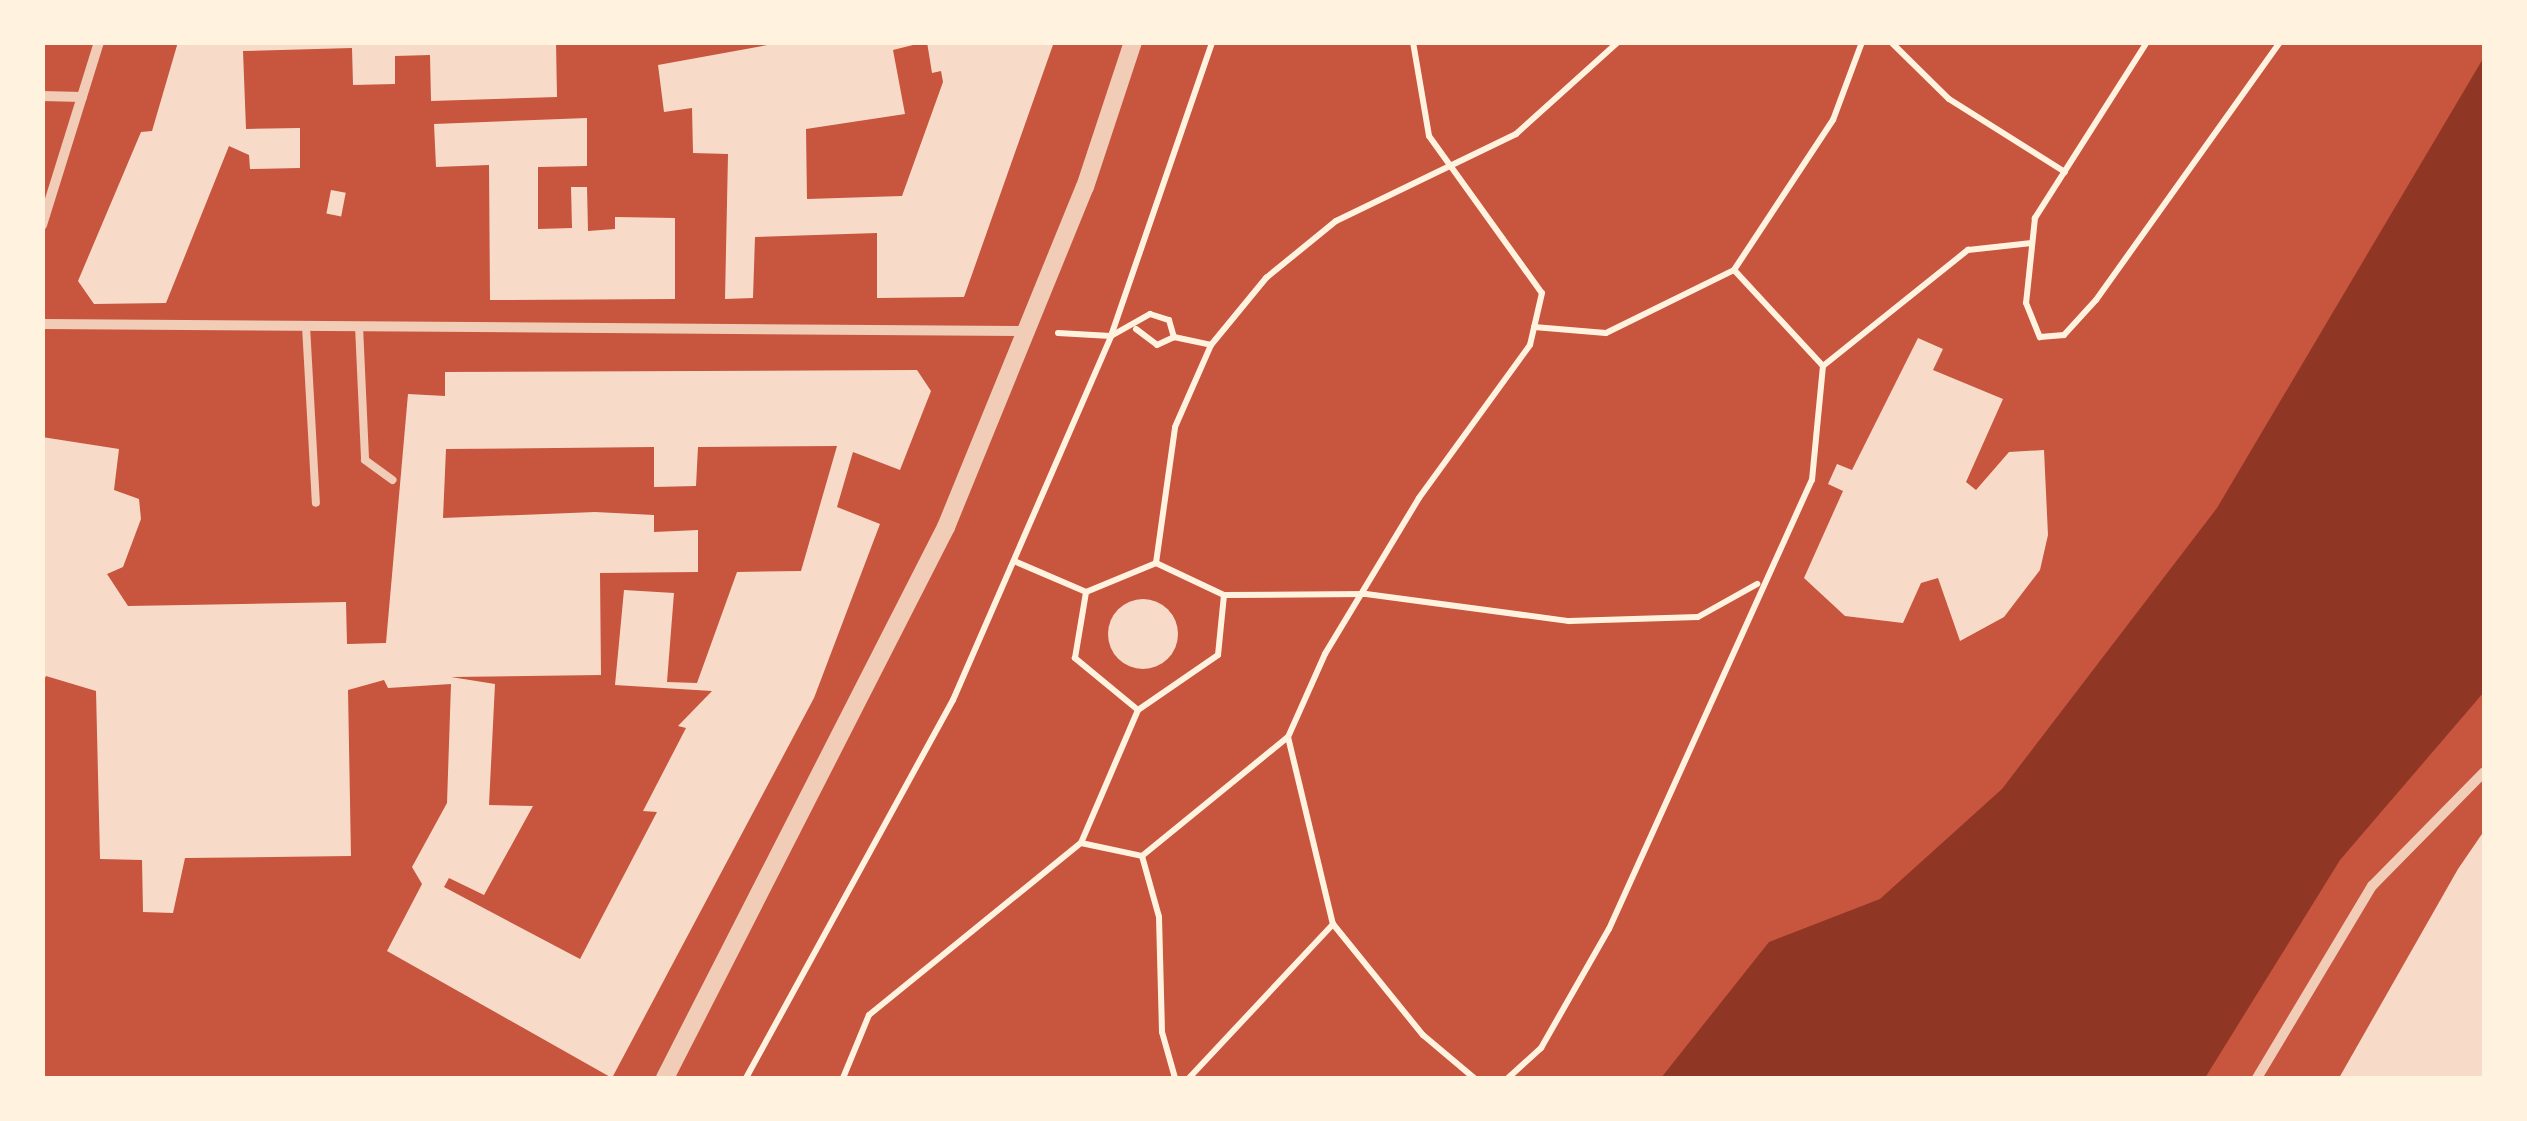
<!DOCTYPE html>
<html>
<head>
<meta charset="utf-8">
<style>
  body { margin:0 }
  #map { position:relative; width:2527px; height:1121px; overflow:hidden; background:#c8553d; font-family:Georgia,serif }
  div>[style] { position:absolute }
  .water>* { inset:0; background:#8f3625 }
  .building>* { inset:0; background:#f7dbc8; transform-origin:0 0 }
  .round { border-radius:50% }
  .path>* { height:6px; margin:-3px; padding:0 3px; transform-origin:3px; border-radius:3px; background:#fff3e0 }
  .service>* { height:8px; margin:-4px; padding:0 4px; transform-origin:4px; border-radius:4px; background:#f1ccb7 }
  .minor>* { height:10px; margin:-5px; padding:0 5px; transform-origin:5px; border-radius:5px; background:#f1ccb7 }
  .tertiary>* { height:18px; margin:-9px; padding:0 9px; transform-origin:9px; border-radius:9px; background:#f1ccb7 }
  span { translate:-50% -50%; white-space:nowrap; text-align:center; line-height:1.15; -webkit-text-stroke:8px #fff3e0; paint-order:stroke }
  .frame { position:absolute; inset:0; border:45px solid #fff3e0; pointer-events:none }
</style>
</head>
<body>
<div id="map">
  <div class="water">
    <i style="clip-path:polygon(2484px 57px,2484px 692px,2340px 860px,2205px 1078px,1661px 1078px,1769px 942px,1880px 899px,2002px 789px,2217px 508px)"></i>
  </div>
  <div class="building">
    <i style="clip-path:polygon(178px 42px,556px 42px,557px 97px,431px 101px,430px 55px,395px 56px,395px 84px,353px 85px,352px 48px,243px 51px,246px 129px,300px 128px,300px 168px,250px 169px,249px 155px,229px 146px,166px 303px,94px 304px,78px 281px,141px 132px,152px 131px)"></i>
    <i style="clip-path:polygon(784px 42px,925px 42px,893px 50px,905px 114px,806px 129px,807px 199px,902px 196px,943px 82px,941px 71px,932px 73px,927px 42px,1054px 42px,964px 297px,877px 298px,877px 233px,755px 237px,753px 298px,725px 299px,728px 154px,693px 153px,692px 108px,664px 112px,658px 65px)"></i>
    <i style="clip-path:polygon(587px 118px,587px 166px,538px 167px,538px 229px,572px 228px,571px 187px,587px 187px,588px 231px,615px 229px,615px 217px,675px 218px,675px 299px,490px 300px,489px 165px,436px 167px,434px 124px)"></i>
    <i style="left:331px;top:190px;width:15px;height:24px;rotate:11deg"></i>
    <i style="clip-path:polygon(1918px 338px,1943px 349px,1933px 370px,2003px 399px,1966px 482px,1976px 490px,2009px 452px,2044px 450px,2048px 535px,2040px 570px,2004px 617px,1960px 641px,1938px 578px,1921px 583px,1903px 623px,1845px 616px,1804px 578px,1843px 491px,1828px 484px,1837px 464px,1852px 470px)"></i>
    <i style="clip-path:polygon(evenodd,917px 370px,931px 391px,900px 470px,853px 452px,837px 507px,880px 524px,814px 698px,612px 1078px,387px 951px,422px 884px,412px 867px,447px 803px,451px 684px,388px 688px,384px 680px,348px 690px,351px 856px,185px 858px,173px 913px,143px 912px,142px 860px,100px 859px,96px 691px,46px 676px,42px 684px,42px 437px,119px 449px,114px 490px,139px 499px,141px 519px,123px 567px,107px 574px,128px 606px,346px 602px,347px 644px,386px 643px,408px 394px,445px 396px,445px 372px,917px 370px,837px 446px,801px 571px,737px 572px,697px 683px,667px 682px,674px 593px,624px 590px,615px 685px,712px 691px,678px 726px,686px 728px,643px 811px,657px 812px,580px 959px,444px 887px,449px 878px,484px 895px,533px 806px,489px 805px,495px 684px,451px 677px,601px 675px,600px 573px,698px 572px,698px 530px,654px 532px,654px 515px,595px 512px,443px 518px,446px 449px,654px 447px,654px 487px,696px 486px,698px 447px,837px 446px)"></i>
    <i class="round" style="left:1108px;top:599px;width:70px;height:70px"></i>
    <i style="clip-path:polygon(2484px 831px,2484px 1078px,2339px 1078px,2458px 869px)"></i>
  </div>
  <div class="path">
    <i style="left:1413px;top:42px;width:95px;rotate:80.3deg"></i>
    <i style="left:1429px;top:136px;width:193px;rotate:54.3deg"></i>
    <i style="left:1542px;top:293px;width:53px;rotate:103deg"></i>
    <i style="left:1530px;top:345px;width:189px;rotate:126deg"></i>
    <i style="left:1419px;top:498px;width:182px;rotate:121.1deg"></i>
    <i style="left:1325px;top:654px;width:91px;rotate:114deg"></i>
    <i style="left:1288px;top:737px;width:192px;rotate:76.5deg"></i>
    <i style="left:1333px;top:924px;width:143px;rotate:51deg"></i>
    <i style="left:1423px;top:1035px;width:67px;rotate:40.1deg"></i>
    <i style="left:1891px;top:42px;width:81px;rotate:44.5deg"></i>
    <i style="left:1949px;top:99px;width:137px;rotate:32.2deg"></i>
    <i style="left:2147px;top:42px;width:209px;rotate:122.5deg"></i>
    <i style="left:2035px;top:218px;width:85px;rotate:96deg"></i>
    <i style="left:2026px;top:303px;width:37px;rotate:68deg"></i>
    <i style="left:2040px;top:337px;width:24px;rotate:-5deg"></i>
    <i style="left:2064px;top:335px;width:47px;rotate:-47.6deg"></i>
    <i style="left:2096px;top:300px;width:317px;rotate:-54.5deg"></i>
    <i style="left:1534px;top:327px;width:72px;rotate:4.8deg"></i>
    <i style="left:1606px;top:333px;width:143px;rotate:-26.2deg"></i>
    <i style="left:1734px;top:270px;width:180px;rotate:-56.6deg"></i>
    <i style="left:1833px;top:120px;width:83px;rotate:-69.6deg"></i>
    <i style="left:1136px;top:329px;width:26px;rotate:37deg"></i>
    <i style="left:1157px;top:345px;width:19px;rotate:-25deg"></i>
    <i style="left:1058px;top:333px;width:53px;rotate:3.2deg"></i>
    <i style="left:1111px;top:336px;width:45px;rotate:-29.4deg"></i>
    <i style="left:1150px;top:314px;width:20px;rotate:18deg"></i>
    <i style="left:1169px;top:320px;width:18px;rotate:74deg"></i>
    <i style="left:1174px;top:337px;width:38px;rotate:12deg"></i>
    <i style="left:1823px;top:366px;width:186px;rotate:-38.7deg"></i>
    <i style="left:1968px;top:250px;width:64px;rotate:-6.2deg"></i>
    <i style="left:1014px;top:561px;width:78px;rotate:23.3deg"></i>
    <i style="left:1156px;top:563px;width:137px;rotate:-82deg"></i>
    <i style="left:1175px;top:427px;width:90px;rotate:-66.3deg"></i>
    <i style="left:1211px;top:345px;width:87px;rotate:-50.6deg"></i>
    <i style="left:1266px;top:278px;width:90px;rotate:-39.2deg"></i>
    <i style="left:1336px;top:221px;width:200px;rotate:-25.8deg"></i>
    <i style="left:1516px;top:134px;width:137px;rotate:-42deg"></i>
    <i style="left:1224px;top:595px;width:142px;rotate:-0.4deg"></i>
    <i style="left:1366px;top:594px;width:205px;rotate:7.6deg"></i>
    <i style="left:1569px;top:621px;width:129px;rotate:-1.8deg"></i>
    <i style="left:1698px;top:617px;width:68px;rotate:-29.2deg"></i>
    <i style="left:1081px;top:843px;width:145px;rotate:-66.8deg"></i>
    <i style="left:1138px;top:710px;width:82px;rotate:-140.5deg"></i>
    <i style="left:1075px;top:658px;width:67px;rotate:-80.5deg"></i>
    <i style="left:1086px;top:592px;width:76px;rotate:-22.5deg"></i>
    <i style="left:1156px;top:563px;width:75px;rotate:25.2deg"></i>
    <i style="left:1224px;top:595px;width:60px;rotate:95.7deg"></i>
    <i style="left:1218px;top:655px;width:97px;rotate:145.5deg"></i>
    <i style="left:1142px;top:856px;width:188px;rotate:-39.2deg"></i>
    <i style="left:746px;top:1078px;width:431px;rotate:-61.3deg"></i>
    <i style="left:953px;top:700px;width:397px;rotate:-66.5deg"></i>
    <i style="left:1111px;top:336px;width:311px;rotate:-71deg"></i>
    <i style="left:843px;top:1078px;width:68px;rotate:-67.6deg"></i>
    <i style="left:869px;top:1015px;width:273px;rotate:-39.1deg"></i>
    <i style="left:1081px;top:843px;width:62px;rotate:12deg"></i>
    <i style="left:1142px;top:856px;width:63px;rotate:74.4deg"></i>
    <i style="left:1159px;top:917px;width:115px;rotate:88.5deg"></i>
    <i style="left:1162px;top:1032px;width:48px;rotate:74.2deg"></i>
    <i style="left:1189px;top:1078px;width:211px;rotate:-46.9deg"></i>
    <i style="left:1508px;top:1078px;width:45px;rotate:-42.3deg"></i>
    <i style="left:1541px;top:1048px;width:137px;rotate:-60.3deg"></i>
    <i style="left:1609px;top:929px;width:493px;rotate:-65.7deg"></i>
    <i style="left:1812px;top:480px;width:115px;rotate:-84.5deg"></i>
    <i style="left:1823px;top:366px;width:131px;rotate:-132.8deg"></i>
  </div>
  <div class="service">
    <i style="left:306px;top:326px;width:177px;rotate:86.8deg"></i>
    <i style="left:359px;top:326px;width:134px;rotate:87.4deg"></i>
    <i style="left:365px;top:460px;width:34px;rotate:36deg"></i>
  </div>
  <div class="minor">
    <i style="left:42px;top:96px;width:40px;rotate:1.4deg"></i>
    <i style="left:42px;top:225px;width:192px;rotate:-72.7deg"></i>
    <i style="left:42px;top:324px;width:984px;rotate:0.41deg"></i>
    <i style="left:2257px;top:1078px;width:224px;rotate:-59.1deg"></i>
    <i style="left:2372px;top:886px;width:160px;rotate:-45.5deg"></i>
  </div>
  <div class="tertiary">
    <i style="left:665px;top:1078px;width:619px;rotate:-62.98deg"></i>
    <i style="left:946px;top:527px;width:367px;rotate:-67.8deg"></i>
    <i style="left:1085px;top:187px;width:153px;rotate:-71.7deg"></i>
  </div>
  <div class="frame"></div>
</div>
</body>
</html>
